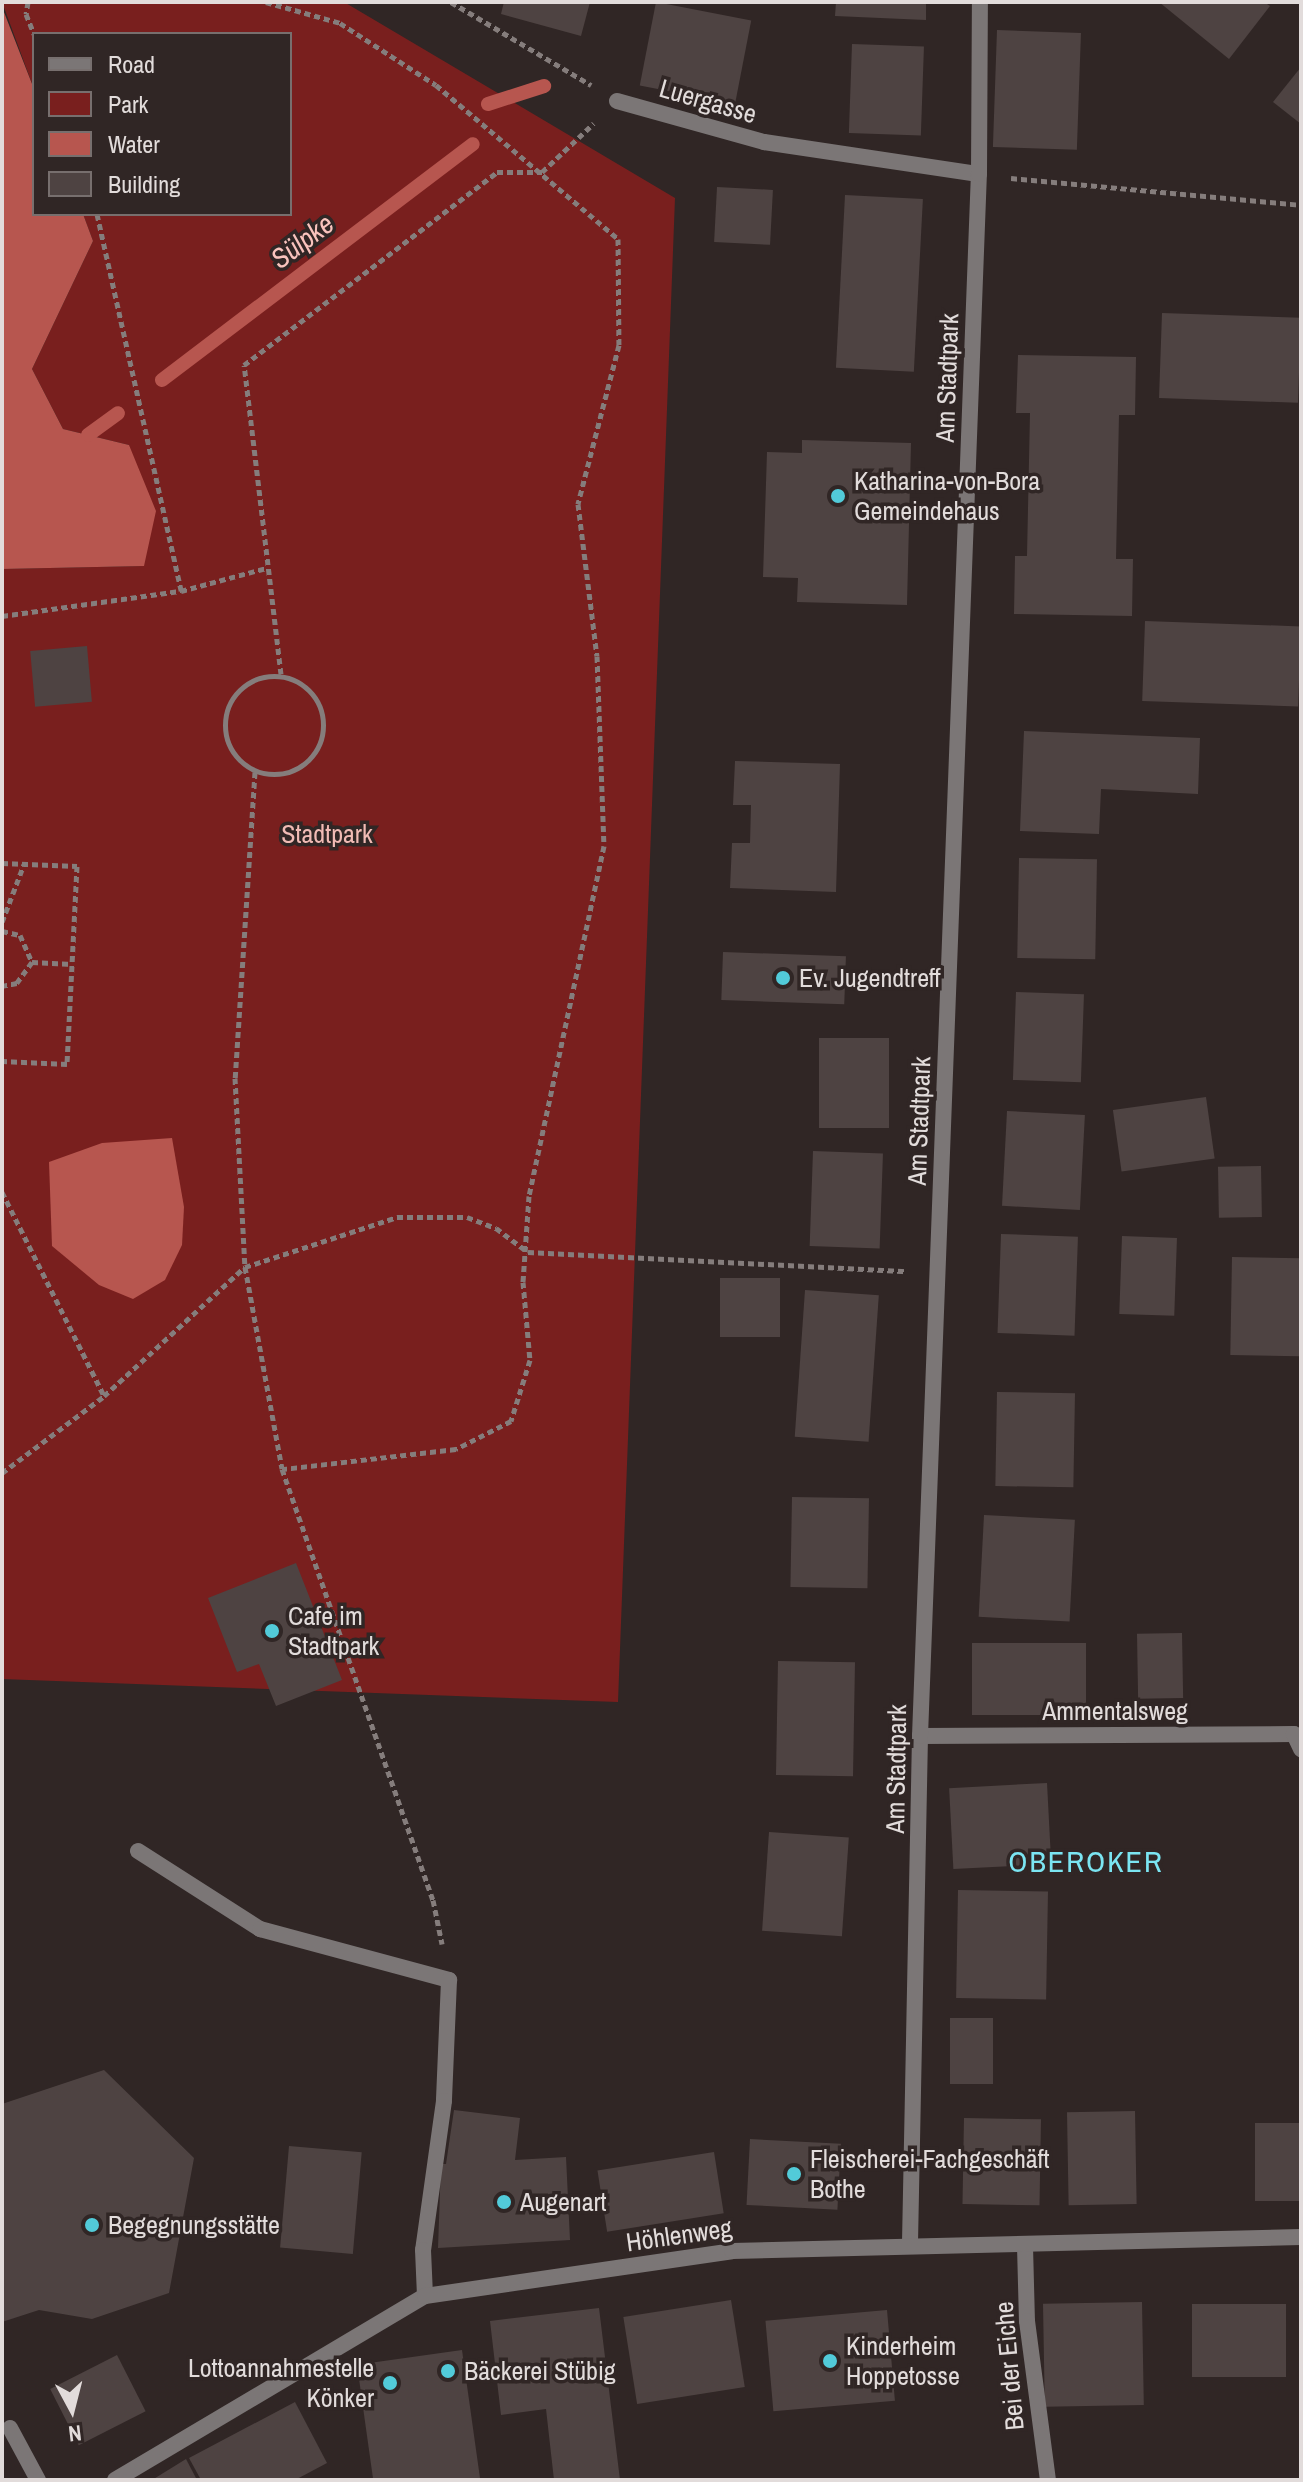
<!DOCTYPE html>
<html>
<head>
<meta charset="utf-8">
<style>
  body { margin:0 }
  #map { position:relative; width:1303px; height:2482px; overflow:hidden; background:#302625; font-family:"Archivo Narrow",sans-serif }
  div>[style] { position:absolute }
  .green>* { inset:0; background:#791f1e }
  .water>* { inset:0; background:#b7564f }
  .stream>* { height:14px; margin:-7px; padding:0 7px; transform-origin:7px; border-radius:7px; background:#b7564f }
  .building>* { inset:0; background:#4e4342; transform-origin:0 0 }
  .path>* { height:5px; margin-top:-2.5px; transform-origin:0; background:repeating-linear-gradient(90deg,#857d7c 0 6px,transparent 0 10px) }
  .path>.ring { margin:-2.5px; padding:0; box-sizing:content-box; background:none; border:5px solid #857d7c; border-radius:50% }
  .lane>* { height:16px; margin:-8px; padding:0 8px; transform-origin:8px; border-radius:8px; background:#7b7676 }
  .street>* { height:16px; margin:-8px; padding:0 8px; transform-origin:8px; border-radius:8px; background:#7b7676 }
  .dots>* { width:22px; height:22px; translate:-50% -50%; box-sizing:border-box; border:4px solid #302625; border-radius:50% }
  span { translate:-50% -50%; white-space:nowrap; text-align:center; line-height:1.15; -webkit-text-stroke:7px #302625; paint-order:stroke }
  .street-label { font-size:26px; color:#e2dcdb }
  .poi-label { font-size:26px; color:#e2dcdb }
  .left { translate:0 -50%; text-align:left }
  .right { translate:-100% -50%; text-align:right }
  .park-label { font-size:26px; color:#f1bbb5 }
  .water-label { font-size:28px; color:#f9c3bd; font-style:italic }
  .quarter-label { font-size:30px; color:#7be5f2; letter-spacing:2px }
  .frame { position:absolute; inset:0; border:4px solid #e2dcdb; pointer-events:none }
  .legend { position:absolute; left:32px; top:32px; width:260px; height:184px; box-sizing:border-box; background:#302625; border:2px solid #776f6e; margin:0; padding:10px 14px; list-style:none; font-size:24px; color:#e2dcdb }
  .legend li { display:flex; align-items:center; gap:16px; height:40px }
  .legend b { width:40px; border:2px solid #776f6e }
  .north { position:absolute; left:32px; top:2370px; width:80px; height:80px; -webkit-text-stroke:6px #302625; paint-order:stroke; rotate:173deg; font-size:22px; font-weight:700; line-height:32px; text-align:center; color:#e2dcdb }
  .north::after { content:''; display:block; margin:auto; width:28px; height:36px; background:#e2dcdb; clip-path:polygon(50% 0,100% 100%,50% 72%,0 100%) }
</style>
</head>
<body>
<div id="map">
  <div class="green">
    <i style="clip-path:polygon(2px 2px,344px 2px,675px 198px,618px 1702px,2px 1679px,2px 569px,143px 566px,129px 445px,63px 429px,32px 369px,93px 241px,83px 214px,290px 214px,290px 34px,34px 34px,34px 89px)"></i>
  </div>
  <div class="water">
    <i style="clip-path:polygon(2px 7px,34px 89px,34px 214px,83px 214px,93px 241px,32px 369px,63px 429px,129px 445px,156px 511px,144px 566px,2px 569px)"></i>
    <i style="clip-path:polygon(172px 1138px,184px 1207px,182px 1245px,165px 1280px,133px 1299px,99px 1285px,52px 1246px,49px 1162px,102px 1143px)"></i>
  </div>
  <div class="stream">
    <i style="left:488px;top:104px;width:59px;rotate:-17.8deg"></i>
    <i style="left:162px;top:380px;width:390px;rotate:-37.2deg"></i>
    <i style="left:88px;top:435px;width:37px;rotate:-36deg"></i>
  </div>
  <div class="building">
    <i style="clip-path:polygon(504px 2px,590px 2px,581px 36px,501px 14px)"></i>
    <i style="left:656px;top:2px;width:97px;height:85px;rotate:11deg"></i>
    <i style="clip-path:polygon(836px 2px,926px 2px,926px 20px,835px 16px)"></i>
    <i style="clip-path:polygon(1159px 2px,1264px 2px,1270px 6px,1229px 59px)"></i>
    <i style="left:997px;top:30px;width:84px;height:117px;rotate:2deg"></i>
    <i style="left:852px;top:44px;width:72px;height:89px;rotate:2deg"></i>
    <i style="clip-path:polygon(1301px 67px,1301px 124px,1273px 102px)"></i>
    <i style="left:717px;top:187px;width:56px;height:55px;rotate:3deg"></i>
    <i style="left:845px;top:195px;width:78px;height:173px;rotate:3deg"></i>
    <i style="left:1162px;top:313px;width:139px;height:85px;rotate:2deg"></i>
    <i style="clip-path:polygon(1018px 355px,1136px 357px,1135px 415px,1119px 415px,1116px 559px,1133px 559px,1132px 616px,1014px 614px,1015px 556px,1027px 556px,1030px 413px,1016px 413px)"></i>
    <i style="clip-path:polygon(802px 440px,911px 443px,907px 605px,797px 602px,798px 578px,763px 577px,767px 452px,802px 453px)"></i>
    <i style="left:1145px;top:621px;width:156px;height:80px;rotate:2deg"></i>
    <i style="left:87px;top:646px;width:56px;height:57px;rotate:85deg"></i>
    <i style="clip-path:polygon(1024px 731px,1200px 738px,1198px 794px,1101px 789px,1099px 834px,1020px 831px)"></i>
    <i style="clip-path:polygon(735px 761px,840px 764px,836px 892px,730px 888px,732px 843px,750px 843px,751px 805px,733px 805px)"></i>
    <i style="left:1019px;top:858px;width:78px;height:100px;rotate:1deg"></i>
    <i style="left:723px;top:952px;width:123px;height:48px;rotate:2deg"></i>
    <i style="left:1016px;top:992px;width:68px;height:88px;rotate:2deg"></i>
    <i style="left:819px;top:1038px;width:70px;height:90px"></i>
    <i style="left:1206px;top:1097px;width:62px;height:94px;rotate:82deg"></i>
    <i style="left:1007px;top:1111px;width:78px;height:95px;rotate:3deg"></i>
    <i style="left:813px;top:1151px;width:70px;height:95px;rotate:2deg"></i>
    <i style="left:1261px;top:1166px;width:51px;height:43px;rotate:89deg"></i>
    <i style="left:1001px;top:1234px;width:77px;height:99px;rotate:2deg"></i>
    <i style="left:1122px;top:1236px;width:55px;height:78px;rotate:2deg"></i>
    <i style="left:1232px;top:1257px;width:69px;height:98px;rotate:1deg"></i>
    <i style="left:720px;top:1278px;width:60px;height:59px"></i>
    <i style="left:805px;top:1290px;width:74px;height:147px;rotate:4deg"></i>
    <i style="left:997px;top:1392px;width:78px;height:94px;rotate:1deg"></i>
    <i style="left:792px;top:1497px;width:77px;height:90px;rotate:1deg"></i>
    <i style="left:984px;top:1515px;width:91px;height:102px;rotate:3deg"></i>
    <i style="clip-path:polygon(296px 1563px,342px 1680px,276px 1706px,259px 1664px,237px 1672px,208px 1598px)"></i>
    <i style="left:1182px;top:1633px;width:65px;height:45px;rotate:89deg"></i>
    <i style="left:972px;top:1643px;width:114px;height:72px"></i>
    <i style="left:778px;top:1661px;width:77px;height:114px;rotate:1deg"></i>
    <i style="left:1047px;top:1783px;width:81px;height:98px;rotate:87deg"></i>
    <i style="left:769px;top:1832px;width:80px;height:99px;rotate:4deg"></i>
    <i style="left:958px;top:1890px;width:90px;height:108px;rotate:1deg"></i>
    <i style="left:950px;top:2018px;width:43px;height:66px"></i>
    <i style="clip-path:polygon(104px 2070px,194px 2158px,169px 2293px,92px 2319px,39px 2310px,2px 2322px,2px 2104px)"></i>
    <i style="clip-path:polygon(454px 2110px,520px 2118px,515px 2160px,566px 2157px,570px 2240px,438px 2248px,441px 2164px,446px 2164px)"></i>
    <i style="left:1135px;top:2111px;width:93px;height:68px;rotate:89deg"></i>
    <i style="left:964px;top:2118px;width:77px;height:86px;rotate:1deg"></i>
    <i style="left:1301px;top:2123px;width:78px;height:46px;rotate:90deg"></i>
    <i style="left:750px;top:2139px;width:91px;height:66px;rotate:3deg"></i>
    <i style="left:289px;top:2146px;width:73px;height:102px;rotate:5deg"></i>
    <i style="left:714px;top:2152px;width:62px;height:118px;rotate:81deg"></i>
    <i style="left:731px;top:2300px;width:88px;height:109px;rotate:81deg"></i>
    <i style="left:1142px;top:2302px;width:103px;height:99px;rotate:89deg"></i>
    <i style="left:1286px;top:2304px;width:73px;height:94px;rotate:90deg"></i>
    <i style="clip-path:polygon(599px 2308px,620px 2480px,554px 2480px,546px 2409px,501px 2415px,490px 2321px)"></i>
    <i style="left:887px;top:2310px;width:91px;height:122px;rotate:85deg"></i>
    <i style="left:462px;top:2350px;width:131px;height:106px;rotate:82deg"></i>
    <i style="left:117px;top:2355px;width:63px;height:75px;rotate:63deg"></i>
    <i style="clip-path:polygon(295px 2402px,327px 2463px,295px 2480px,201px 2480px,189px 2458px)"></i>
    <i style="clip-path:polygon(186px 2459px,197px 2480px,152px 2480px)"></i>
  </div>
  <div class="path">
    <i style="left:28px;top:2px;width:12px;rotate:99deg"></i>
    <i style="left:26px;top:14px;width:22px;rotate:68deg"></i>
    <i style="left:266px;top:2px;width:77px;rotate:15.8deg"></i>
    <i style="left:340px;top:23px;width:114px;rotate:32.9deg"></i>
    <i style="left:436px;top:85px;width:238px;rotate:40.2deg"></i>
    <i style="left:618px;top:239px;width:106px;rotate:89.5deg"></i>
    <i style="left:619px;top:345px;width:164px;rotate:104.5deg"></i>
    <i style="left:578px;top:504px;width:153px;rotate:82.9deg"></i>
    <i style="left:597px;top:656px;width:190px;rotate:87.9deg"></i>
    <i style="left:604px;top:846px;width:358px;rotate:102.1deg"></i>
    <i style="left:529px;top:1196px;width:86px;rotate:94deg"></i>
    <i style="left:523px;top:1282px;width:78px;rotate:84.9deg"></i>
    <i style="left:530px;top:1360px;width:64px;rotate:107.3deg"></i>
    <i style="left:511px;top:1421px;width:62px;rotate:153deg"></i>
    <i style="left:456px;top:1449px;width:175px;rotate:173.4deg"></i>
    <i style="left:451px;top:2px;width:163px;rotate:30.7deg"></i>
    <i style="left:1011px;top:178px;width:291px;rotate:5.3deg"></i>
    <i style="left:97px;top:214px;width:386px;rotate:77.4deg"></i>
    <i style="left:2px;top:616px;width:181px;rotate:-8deg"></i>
    <i style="left:181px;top:591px;width:88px;rotate:-15.1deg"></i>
    <i style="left:281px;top:674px;width:311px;rotate:-96.8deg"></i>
    <i style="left:244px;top:365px;width:318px;rotate:-37.3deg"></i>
    <i style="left:497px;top:172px;width:45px"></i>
    <i style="left:542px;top:172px;width:71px;rotate:-43.3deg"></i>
    <i class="ring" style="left:225px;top:676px;width:93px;height:93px"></i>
    <i style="left:255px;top:772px;width:307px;rotate:93.7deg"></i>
    <i style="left:235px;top:1078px;width:189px;rotate:87deg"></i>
    <i style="left:245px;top:1267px;width:205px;rotate:79.6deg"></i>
    <i style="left:282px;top:1469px;width:457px;rotate:70.7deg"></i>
    <i style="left:433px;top:1900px;width:45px;rotate:78.4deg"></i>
    <i style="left:2px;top:863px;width:75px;rotate:2.3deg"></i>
    <i style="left:77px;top:866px;width:198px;rotate:92.9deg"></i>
    <i style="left:67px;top:1064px;width:65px;rotate:-177.4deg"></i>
    <i style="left:2px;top:922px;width:62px;rotate:-69.2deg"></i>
    <i style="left:2px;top:931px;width:18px;rotate:13deg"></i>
    <i style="left:20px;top:935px;width:30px;rotate:66deg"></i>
    <i style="left:32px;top:962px;width:26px;rotate:126deg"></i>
    <i style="left:17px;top:983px;width:15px;rotate:169deg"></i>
    <i style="left:32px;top:962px;width:40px;rotate:2.9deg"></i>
    <i style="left:2px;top:1192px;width:228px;rotate:63.4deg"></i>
    <i style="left:2px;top:1473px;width:128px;rotate:-37deg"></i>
    <i style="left:104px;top:1396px;width:191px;rotate:-42.5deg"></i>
    <i style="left:245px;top:1267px;width:160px;rotate:-18.2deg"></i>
    <i style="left:397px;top:1217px;width:70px"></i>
    <i style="left:467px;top:1217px;width:31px;rotate:21deg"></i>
    <i style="left:496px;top:1228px;width:40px;rotate:37deg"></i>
    <i style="left:528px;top:1252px;width:379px;rotate:2.9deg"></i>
  </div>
  <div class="lane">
    <i style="left:617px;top:101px;width:153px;rotate:15.6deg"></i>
    <i style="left:764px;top:142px;width:217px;rotate:8.5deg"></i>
    <i style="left:138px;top:1851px;width:145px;rotate:32.6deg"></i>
    <i style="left:260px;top:1929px;width:196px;rotate:15.1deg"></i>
    <i style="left:449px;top:1980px;width:121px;rotate:92.4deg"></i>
    <i style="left:444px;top:2101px;width:150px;rotate:98deg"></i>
    <i style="left:423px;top:2250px;width:46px;rotate:87.5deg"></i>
    <i style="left:10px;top:2428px;width:59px;rotate:61.7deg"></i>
  </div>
  <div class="street">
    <i style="left:920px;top:1736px;width:374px;rotate:-0.3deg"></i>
    <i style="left:1294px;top:1734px;width:17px;rotate:65deg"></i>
    <i style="left:910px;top:2243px;width:507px;rotate:-88.87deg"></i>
    <i style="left:920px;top:1736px;width:1563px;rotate:-87.84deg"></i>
    <i style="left:979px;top:174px;width:172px;rotate:-89.7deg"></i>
    <i style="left:1025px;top:2246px;width:75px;rotate:88.5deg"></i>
    <i style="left:1027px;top:2321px;width:160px;rotate:82.5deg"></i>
    <i style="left:115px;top:2480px;width:360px;rotate:-30.7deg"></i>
    <i style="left:425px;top:2296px;width:310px;rotate:-8.3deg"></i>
    <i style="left:732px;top:2251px;width:569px;rotate:-1.41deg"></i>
  </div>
  <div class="dots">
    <i style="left:838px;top:496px;background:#52cbd9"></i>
    <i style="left:783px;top:978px;background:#52cbd9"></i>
    <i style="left:272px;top:1631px;background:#52cbd9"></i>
    <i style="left:794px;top:2174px;background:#52cbd9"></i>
    <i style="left:504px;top:2202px;background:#52cbd9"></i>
    <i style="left:92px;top:2225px;background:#52cbd9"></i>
    <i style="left:830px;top:2361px;background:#52cbd9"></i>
    <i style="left:448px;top:2371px;background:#52cbd9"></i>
    <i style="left:390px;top:2383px;background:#52cbd9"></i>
  </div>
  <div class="street-label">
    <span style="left:708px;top:101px;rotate:16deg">Luergasse</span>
    <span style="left:947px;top:378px;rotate:-88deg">Am Stadtpark</span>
    <span style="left:919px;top:1121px;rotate:-88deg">Am Stadtpark</span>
    <span style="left:1115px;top:1711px">Ammentalsweg</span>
    <span style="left:896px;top:1769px;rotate:-89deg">Am Stadtpark</span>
    <span style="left:679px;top:2235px;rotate:-8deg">Höhlenweg</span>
    <span style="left:1009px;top:2366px;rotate:-95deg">Bei der Eiche</span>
  </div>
  <div class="poi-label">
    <span class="left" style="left:854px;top:496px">Katharina-von-Bora<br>Gemeindehaus</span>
    <span class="left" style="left:799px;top:978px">Ev. Jugendtreff</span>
    <span class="left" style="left:288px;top:1631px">Cafe im<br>Stadtpark</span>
    <span class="left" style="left:810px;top:2174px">Fleischerei-Fachgeschäft<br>Bothe</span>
    <span class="left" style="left:520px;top:2202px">Augenart</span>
    <span class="left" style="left:108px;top:2225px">Begegnungsstätte</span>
    <span class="left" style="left:846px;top:2361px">Kinderheim<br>Hoppetosse</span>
    <span class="right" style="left:374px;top:2383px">Lottoannahmestelle<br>Könker</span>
    <span class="left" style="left:464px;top:2371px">Bäckerei Stübig</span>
  </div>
  <div class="park-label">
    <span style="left:327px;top:834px">Stadtpark</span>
  </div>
  <div class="water-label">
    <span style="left:302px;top:241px;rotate:-37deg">Sülpke</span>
  </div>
  <div class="quarter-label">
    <span style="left:1086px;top:1861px">OBEROKER</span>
  </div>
  <div class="frame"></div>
  <ul class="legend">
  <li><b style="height:10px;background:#7b7676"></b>Road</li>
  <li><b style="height:22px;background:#791f1e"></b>Park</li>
  <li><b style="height:22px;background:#b7564f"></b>Water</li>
  <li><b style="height:22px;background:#4e4342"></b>Building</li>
  </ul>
  <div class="north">N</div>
</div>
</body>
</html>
